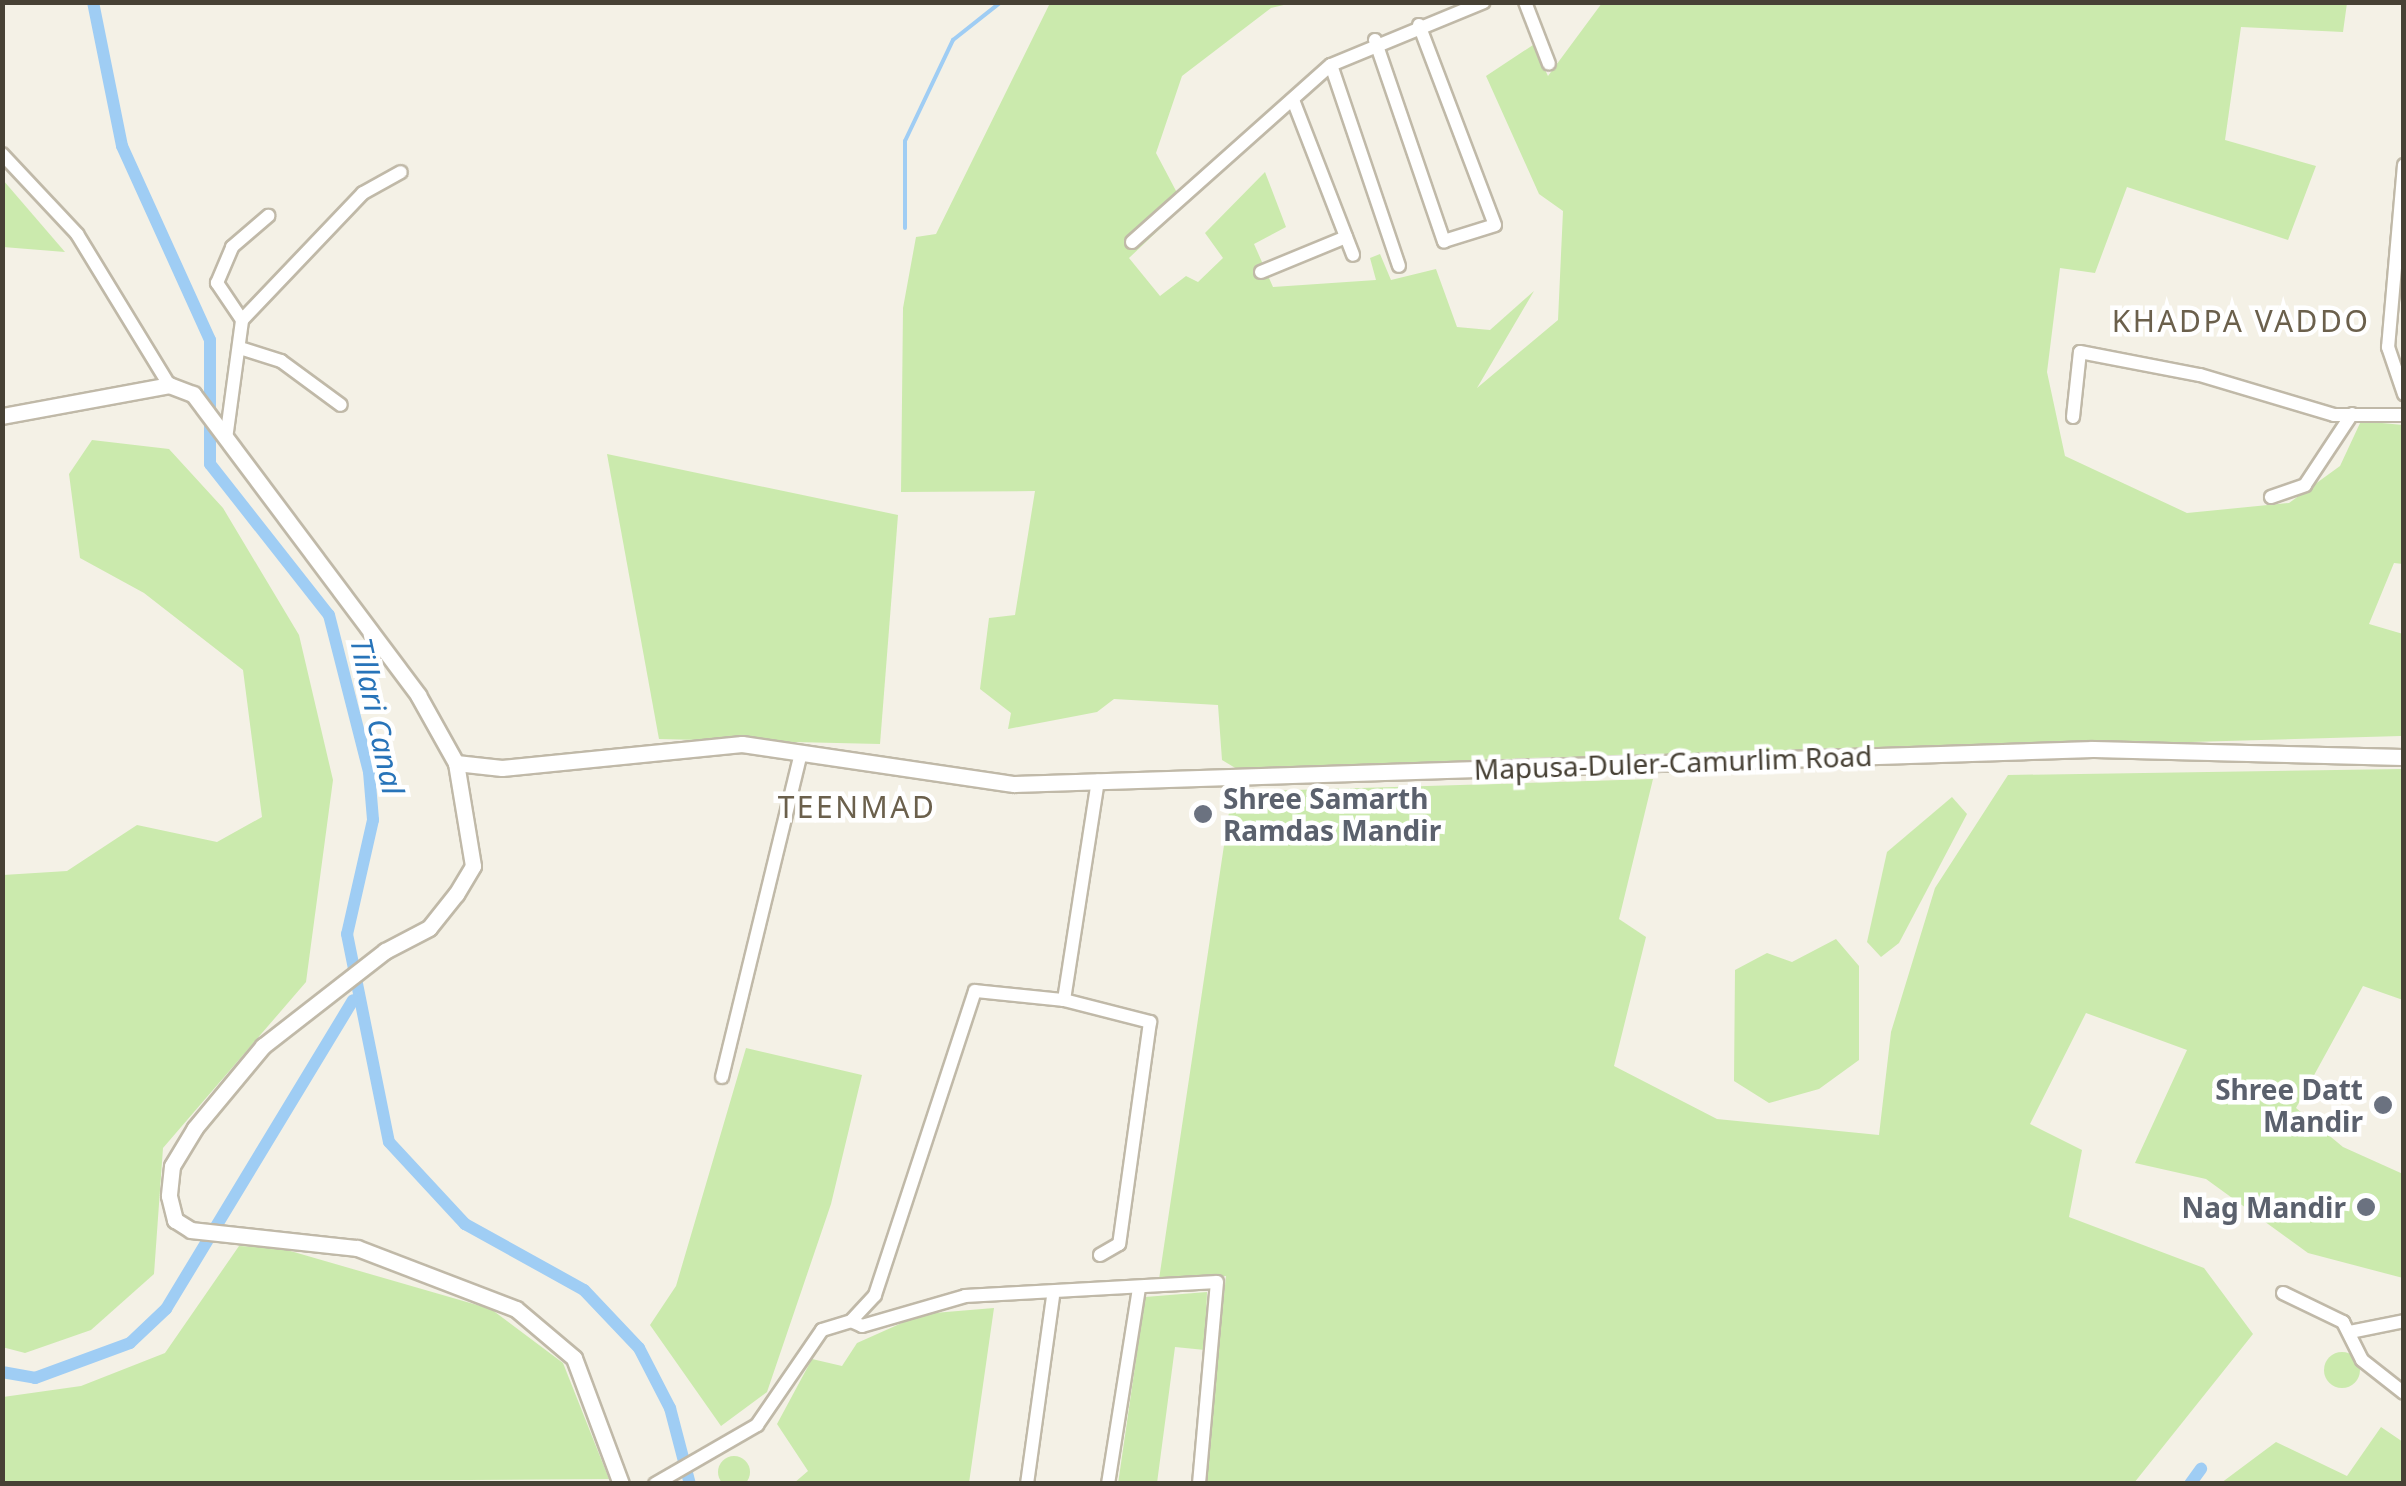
<!DOCTYPE html>
<html>
<head>
<meta charset="utf-8">
<style>
  body { margin:0 }
  #map { position:relative; width:2406px; height:1486px; overflow:hidden; background:#f4f1e6; font-family:"Noto Sans",sans-serif }
  div>[style] { position:absolute }
  .green>* { inset:0; background:#cbeaad }
  .round { border-radius:50% }
  .stream>* { height:4px; margin:-2px; padding:0 2px; transform-origin:2px; border-radius:2px; background:#9fcdf4 }
  .canal>* { height:12px; margin:-6px; padding:0 6px; transform-origin:6px; border-radius:6px; background:#9fcdf4 }
  .roads { filter:drop-shadow(2px 0 #c0b9a8) drop-shadow(-2px 0 #c0b9a8) drop-shadow(0 2px #c0b9a8) drop-shadow(0 -2px #c0b9a8) }
  .minor>* { height:12px; margin:-6px; padding:0 6px; transform-origin:6px; border-radius:6px; background:#fff }
  .tertiary>* { height:15px; margin:-7.5px; padding:0 7.5px; transform-origin:7.5px; border-radius:7.5px; background:#fff }
  .dots>* { width:28px; height:28px; translate:-50% -50%; box-sizing:border-box; border:5px solid #fff; border-radius:50% }
  span { translate:-50% -50%; white-space:nowrap; text-align:center; line-height:1.15; -webkit-text-stroke:9px #fff; paint-order:stroke }
  .street-label { font-size:28px; color:#474135 }
  .worship-label { font-size:28px; color:#5b616d; font-weight:700 }
  .left { translate:0 -50%; text-align:left }
  .right { translate:-100% -50%; text-align:right }
  .neighbourhood-label { font-size:30px; color:#6b604c; letter-spacing:2.5px }
  .water-label { font-size:30px; color:#2874b9; font-style:italic }
  .frame { position:absolute; inset:0; border:5px solid #474135; pointer-events:none }
</style>
</head>
<body>
<div id="map">
  <div class="green">
    <i style="clip-path:polygon(1050px 3px,1292px 3px,1271px 8px,1182px 76px,1156px 153px,1184px 206px,1129px 258px,1160px 296px,1186px 276px,1198px 282px,1223px 258px,1205px 233px,1265px 172px,1286px 227px,1254px 244px,1273px 287px,1376px 280px,1370px 258px,1380px 254px,1391px 280px,1436px 269px,1457px 327px,1490px 330px,1534px 291px,1477px 388px,1558px 320px,1563px 211px,1539px 194px,1486px 76px,1533px 45px,1548px 76px,1602px 3px,2347px 3px,2343px 32px,2241px 27px,2225px 140px,2316px 166px,2288px 240px,2127px 187px,2095px 273px,2060px 268px,2047px 372px,2065px 456px,2187px 513px,2289px 503px,2340px 466px,2361px 421px,2403px 425px,2403px 564px,2394px 563px,2369px 624px,2403px 634px,2401px 736px,1237px 769px,1222px 760px,1218px 705px,1114px 699px,1097px 712px,1008px 729px,1011px 713px,980px 689px,989px 618px,1015px 615px,1035px 491px,901px 492px,903px 308px,916px 237px,936px 234px)"></i>
    <i style="clip-path:polygon(3px 180px,65px 252px,3px 247px)"></i>
    <i style="clip-path:polygon(92px 440px,169px 449px,223px 508px,299px 635px,333px 780px,306px 982px,163px 1148px,154px 1274px,91px 1330px,25px 1353px,2px 1347px,3px 875px,67px 871px,137px 825px,217px 842px,262px 817px,243px 670px,144px 593px,80px 558px,69px 474px)"></i>
    <i style="clip-path:polygon(607px 454px,898px 515px,880px 744px,659px 739px)"></i>
    <i style="clip-path:polygon(2403px 769px,2403px 1000px,2363px 986px,2296px 1108px,2343px 1147px,2403px 1174px,2403px 1278px,2308px 1253px,2206px 1179px,2135px 1163px,2187px 1050px,2086px 1013px,2030px 1124px,2082px 1150px,2069px 1217px,2204px 1268px,2253px 1334px,2134px 1483px,1203px 1483px,1226px 1276px,1158px 1286px,1232px 792px,1653px 779px,1619px 919px,1646px 937px,1614px 1066px,1717px 1119px,1879px 1135px,1891px 1032px,1935px 888px,2008px 775px)"></i>
    <i style="clip-path:polygon(1952px 797px,1967px 814px,1899px 943px,1881px 957px,1867px 942px,1887px 852px)"></i>
    <i style="clip-path:polygon(1836px 939px,1859px 966px,1859px 1060px,1819px 1089px,1769px 1103px,1734px 1081px,1735px 970px,1767px 953px,1792px 962px)"></i>
    <i style="clip-path:polygon(746px 1048px,862px 1075px,831px 1204px,767px 1392px,721px 1426px,650px 1325px,676px 1286px)"></i>
    <i style="clip-path:polygon(239px 1246px,280px 1248px,491px 1309px,563px 1363px,609px 1479px,3px 1483px,3px 1397px,81px 1386px,165px 1353px)"></i>
    <i style="clip-path:polygon(1207px 1292px,1205px 1350px,1175px 1347px,1157px 1483px,1118px 1484px,1145px 1297px)"></i>
    <i style="clip-path:polygon(994px 1308px,969px 1483px,794px 1483px,808px 1471px,777px 1424px,812px 1359px,842px 1366px,857px 1343px,922px 1314px)"></i>
    <i class="round" style="left:2324px;top:1352px;width:36px;height:36px"></i>
    <i style="clip-path:polygon(2381px 1427px,2403px 1442px,2403px 1483px,2221px 1483px,2276px 1442px,2347px 1476px)"></i>
    <i class="round" style="left:718px;top:1456px;width:32px;height:32px"></i>
  </div>
  <div class="stream">
    <i style="left:905px;top:228px;width:87px;rotate:-90deg"></i>
    <i style="left:905px;top:141px;width:112px;rotate:-64.6deg"></i>
    <i style="left:953px;top:40px;width:61px;rotate:-38.4deg"></i>
  </div>
  <div class="canal">
    <i style="left:93px;top:2px;width:147px;rotate:78.6deg"></i>
    <i style="left:122px;top:146px;width:213px;rotate:65.6deg"></i>
    <i style="left:210px;top:340px;width:124px;rotate:90deg"></i>
    <i style="left:210px;top:464px;width:192px;rotate:51.8deg"></i>
    <i style="left:329px;top:615px;width:162px;rotate:75.7deg"></i>
    <i style="left:369px;top:772px;width:48px;rotate:85.2deg"></i>
    <i style="left:373px;top:820px;width:117px;rotate:102.8deg"></i>
    <i style="left:347px;top:934px;width:212px;rotate:78.6deg"></i>
    <i style="left:389px;top:1142px;width:112px;rotate:47.2deg"></i>
    <i style="left:465px;top:1224px;width:136px;rotate:29deg"></i>
    <i style="left:584px;top:1290px;width:80px;rotate:46.5deg"></i>
    <i style="left:639px;top:1348px;width:68px;rotate:62.7deg"></i>
    <i style="left:670px;top:1408px;width:79px;rotate:75.3deg"></i>
    <i style="left:2px;top:1372px;width:34px;rotate:10deg"></i>
    <i style="left:35px;top:1378px;width:101px;rotate:-20.2deg"></i>
    <i style="left:130px;top:1343px;width:50px;rotate:-43.4deg"></i>
    <i style="left:166px;top:1309px;width:361px;rotate:-58.8deg"></i>
    <i style="left:2190px;top:1484px;width:19px;rotate:-54deg"></i>
  </div>
  <div class="roads">
    <div class="minor">
      <i style="left:1525px;top:2px;width:66px;rotate:68.8deg"></i>
      <i style="left:1375px;top:40px;width:213px;rotate:71.1deg"></i>
      <i style="left:1444px;top:241px;width:53px;rotate:-17.4deg"></i>
      <i style="left:1495px;top:225px;width:214px;rotate:-110.8deg"></i>
      <i style="left:1331px;top:65px;width:212px;rotate:71.3deg"></i>
      <i style="left:1293px;top:100px;width:166px;rotate:68.8deg"></i>
      <i style="left:2px;top:154px;width:110px;rotate:46.8deg"></i>
      <i style="left:77px;top:234px;width:177px;rotate:58.6deg"></i>
      <i style="left:2404px;top:165px;width:183px;rotate:95deg"></i>
      <i style="left:2388px;top:347px;width:50px;rotate:71.2deg"></i>
      <i style="left:1132px;top:242px;width:266px;rotate:-41.7deg"></i>
      <i style="left:1331px;top:65px;width:165px;rotate:-22.4deg"></i>
      <i style="left:1261px;top:272px;width:92px;rotate:-22.4deg"></i>
      <i style="left:242px;top:320px;width:45px;rotate:-124deg"></i>
      <i style="left:217px;top:283px;width:39px;rotate:-67deg"></i>
      <i style="left:232px;top:247px;width:48px;rotate:-40.7deg"></i>
      <i style="left:240px;top:348px;width:43px;rotate:17.6deg"></i>
      <i style="left:281px;top:361px;width:74px;rotate:36.3deg"></i>
      <i style="left:2073px;top:417px;width:65px;rotate:-83.9deg"></i>
      <i style="left:2080px;top:352px;width:122px;rotate:10.9deg"></i>
      <i style="left:2200px;top:375px;width:140px;rotate:16.6deg"></i>
      <i style="left:2334px;top:415px;width:70px"></i>
      <i style="left:226px;top:439px;width:120px;rotate:-82.3deg"></i>
      <i style="left:242px;top:320px;width:175px;rotate:-46.4deg"></i>
      <i style="left:363px;top:193px;width:43px;rotate:-28.9deg"></i>
      <i style="left:2271px;top:497px;width:36px;rotate:-19deg"></i>
      <i style="left:2305px;top:485px;width:85px;rotate:-56.5deg"></i>
      <i style="left:1064px;top:1000px;width:89px;rotate:14.3deg"></i>
      <i style="left:1150px;top:1022px;width:224px;rotate:97.9deg"></i>
      <i style="left:1119px;top:1244px;width:22px;rotate:150deg"></i>
      <i style="left:722px;top:1077px;width:334px;rotate:-76.3deg"></i>
      <i style="left:2283px;top:1293px;width:67px;rotate:25.8deg"></i>
      <i style="left:2343px;top:1322px;width:42px;rotate:63.4deg"></i>
      <i style="left:2362px;top:1360px;width:53px;rotate:38.2deg"></i>
      <i style="left:851px;top:1321px;width:12px;rotate:24deg"></i>
      <i style="left:862px;top:1326px;width:107px;rotate:-16.2deg"></i>
      <i style="left:965px;top:1296px;width:252px;rotate:-3.2deg"></i>
      <i style="left:1217px;top:1282px;width:203px;rotate:95.1deg"></i>
      <i style="left:2350px;top:1332px;width:55px;rotate:-11.5deg"></i>
      <i style="left:655px;top:1484px;width:118px;rotate:-30deg"></i>
      <i style="left:757px;top:1425px;width:115px;rotate:-55.6deg"></i>
      <i style="left:822px;top:1330px;width:30px;rotate:-17deg"></i>
      <i style="left:851px;top:1321px;width:35px;rotate:-47deg"></i>
      <i style="left:875px;top:1295px;width:320px;rotate:-71.8deg"></i>
      <i style="left:975px;top:991px;width:89px;rotate:5.8deg"></i>
      <i style="left:1064px;top:1000px;width:222px;rotate:-81.2deg"></i>
      <i style="left:1027px;top:1484px;width:189px;rotate:-82.1deg"></i>
      <i style="left:1108px;top:1484px;width:197px;rotate:-81deg"></i>
    </div>
    <div class="tertiary">
      <i style="left:2px;top:416px;width:170px;rotate:-10.5deg"></i>
      <i style="left:169px;top:385px;width:26px;rotate:21deg"></i>
      <i style="left:193px;top:394px;width:376px;rotate:53.2deg"></i>
      <i style="left:418px;top:695px;width:78px;rotate:60.8deg"></i>
      <i style="left:456px;top:763px;width:46px;rotate:6.2deg"></i>
      <i style="left:502px;top:768px;width:241px;rotate:-5.7deg"></i>
      <i style="left:742px;top:744px;width:275px;rotate:8.4deg"></i>
      <i style="left:1014px;top:784px;width:1079px;rotate:-1.86deg"></i>
      <i style="left:2092px;top:749px;width:312px;rotate:1.5deg"></i>
      <i style="left:456px;top:763px;width:104px;rotate:80.6deg"></i>
      <i style="left:473px;top:866px;width:33px;rotate:121deg"></i>
      <i style="left:456px;top:894px;width:43px;rotate:128.5deg"></i>
      <i style="left:429px;top:928px;width:50px;rotate:152.4deg"></i>
      <i style="left:385px;top:951px;width:155px;rotate:142.1deg"></i>
      <i style="left:263px;top:1046px;width:107px;rotate:129.7deg"></i>
      <i style="left:195px;top:1128px;width:44px;rotate:121.2deg"></i>
      <i style="left:172px;top:1166px;width:30px;rotate:96deg"></i>
      <i style="left:169px;top:1196px;width:25px;rotate:76deg"></i>
      <i style="left:175px;top:1220px;width:19px;rotate:32deg"></i>
      <i style="left:191px;top:1230px;width:167px;rotate:6.2deg"></i>
      <i style="left:357px;top:1248px;width:170px;rotate:21deg"></i>
      <i style="left:516px;top:1309px;width:76px;rotate:40.2deg"></i>
      <i style="left:574px;top:1358px;width:134px;rotate:69.5deg"></i>
    </div>
  </div>
  <div class="dots">
    <i style="left:1203px;top:814px;background:#6b7280"></i>
    <i style="left:2383px;top:1105px;background:#6b7280"></i>
    <i style="left:2366px;top:1207px;background:#6b7280"></i>
  </div>
  <div class="street-label">
    <span style="left:1673px;top:762px;rotate:-2deg">Mapusa-Duler-Camurlim Road</span>
  </div>
  <div class="worship-label">
    <span class="left" style="left:1223px;top:814px">Shree Samarth<br>Ramdas Mandir</span>
    <span class="right" style="left:2363px;top:1105px">Shree Datt<br>Mandir</span>
    <span class="right" style="left:2346px;top:1207px">Nag Mandir</span>
  </div>
  <div class="neighbourhood-label">
    <span style="left:2241px;top:321px">KHADPA VADDO</span>
    <span style="left:857px;top:807px">TEENMAD</span>
  </div>
  <div class="water-label">
    <span style="left:377px;top:716px;rotate:78deg">Tillari Canal</span>
  </div>
  <div class="frame"></div>
</div>
</body>
</html>
